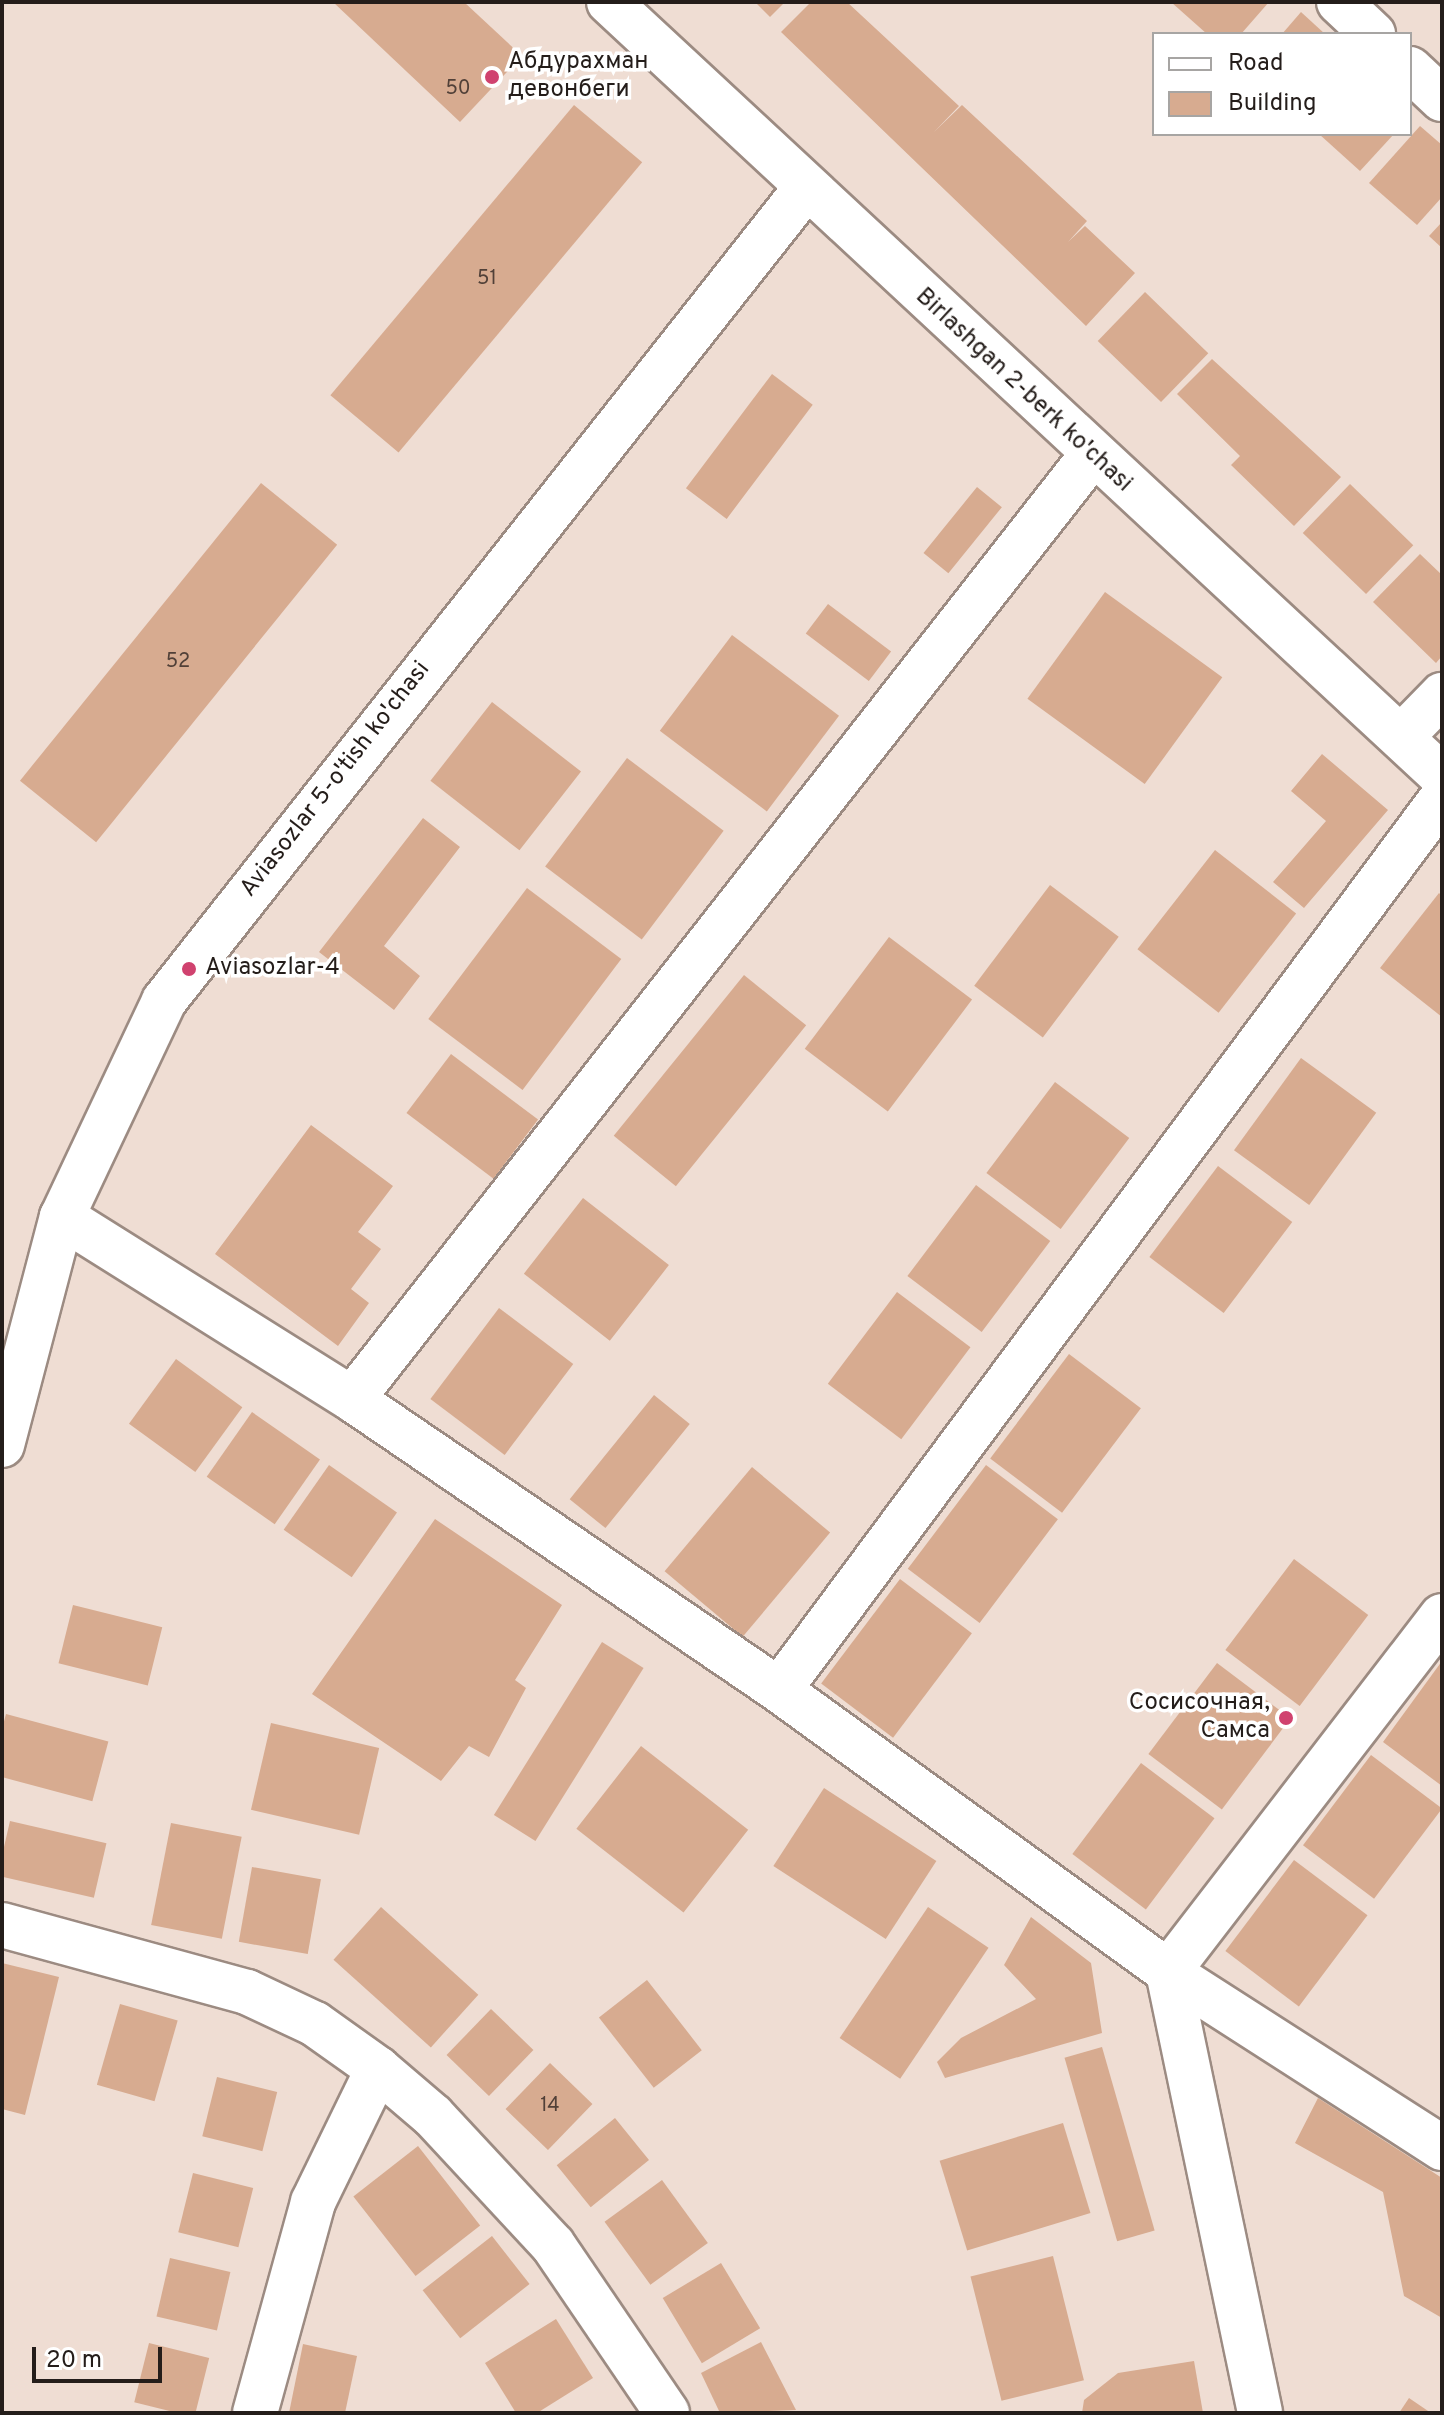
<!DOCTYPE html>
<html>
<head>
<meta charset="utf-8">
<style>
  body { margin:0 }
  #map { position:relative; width:1444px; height:2415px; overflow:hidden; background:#efddd3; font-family:Overpass,sans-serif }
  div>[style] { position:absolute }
  .building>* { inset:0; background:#d7ab90; transform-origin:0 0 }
  .roads { filter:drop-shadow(2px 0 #9c8b82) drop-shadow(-2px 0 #9c8b82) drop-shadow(0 2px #9c8b82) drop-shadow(0 -2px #9c8b82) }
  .minor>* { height:44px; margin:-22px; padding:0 22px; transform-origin:22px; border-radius:22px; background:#fff }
  .dots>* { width:22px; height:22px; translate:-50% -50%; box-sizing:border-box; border:4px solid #fff; border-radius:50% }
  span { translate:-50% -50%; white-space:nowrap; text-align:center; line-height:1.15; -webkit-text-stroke:7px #fff; paint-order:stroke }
  .number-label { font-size:20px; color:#514038 }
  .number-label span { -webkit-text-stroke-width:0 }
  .poi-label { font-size:24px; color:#241d1a }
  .left { translate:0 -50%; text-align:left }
  .right { translate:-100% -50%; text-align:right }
  .street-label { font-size:24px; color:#241d1a }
  .frame { position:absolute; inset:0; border:4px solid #241d1a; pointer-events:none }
  .legend { position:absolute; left:1152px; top:32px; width:260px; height:104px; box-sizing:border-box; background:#fff; border:2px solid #a7a5a3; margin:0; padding:10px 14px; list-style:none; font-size:24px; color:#241d1a }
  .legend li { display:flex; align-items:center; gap:16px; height:40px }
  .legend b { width:40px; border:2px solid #a7a5a3 }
  .scale { position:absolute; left:32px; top:2347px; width:130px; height:36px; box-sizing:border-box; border:4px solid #241d1a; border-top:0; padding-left:10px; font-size:24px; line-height:28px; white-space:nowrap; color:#241d1a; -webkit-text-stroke:6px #fff; paint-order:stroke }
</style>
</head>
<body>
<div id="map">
  <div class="building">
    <i style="clip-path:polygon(333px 2px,464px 2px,522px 56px,460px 122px)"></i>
    <i style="clip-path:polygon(755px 2px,785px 2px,770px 17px)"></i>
    <i style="clip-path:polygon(811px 2px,847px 2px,959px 106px,934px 132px,962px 105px,1087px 221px,1068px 242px,1085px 226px,1135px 273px,1086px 326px,781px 32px)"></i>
    <i style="clip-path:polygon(1171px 2px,1269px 2px,1241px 34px,1207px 34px)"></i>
    <i style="clip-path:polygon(1301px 12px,1325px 34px,1282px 34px)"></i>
    <i style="left:574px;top:105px;width:89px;height:379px;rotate:40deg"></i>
    <i style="clip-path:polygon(1420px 126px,1442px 145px,1442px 197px,1417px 225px,1369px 183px)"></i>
    <i style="clip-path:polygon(1319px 134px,1394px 134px,1360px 171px)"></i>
    <i style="clip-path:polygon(1442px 222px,1442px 248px,1429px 236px)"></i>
    <i style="left:1145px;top:292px;width:88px;height:68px;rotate:44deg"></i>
    <i style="clip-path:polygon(1212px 359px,1341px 477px,1294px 526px,1231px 465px,1240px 456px,1177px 394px)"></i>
    <i style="left:772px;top:374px;width:51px;height:143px;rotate:37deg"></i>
    <i style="left:261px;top:483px;width:98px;height:383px;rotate:39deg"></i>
    <i style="left:1350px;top:484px;width:88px;height:68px;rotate:44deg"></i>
    <i style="left:977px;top:487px;width:32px;height:85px;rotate:39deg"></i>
    <i style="clip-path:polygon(1420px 554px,1442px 575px,1442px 656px,1436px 663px,1373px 602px)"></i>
    <i style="left:1105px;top:592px;width:145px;height:132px;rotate:36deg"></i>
    <i style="left:828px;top:604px;width:79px;height:37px;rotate:37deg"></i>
    <i style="left:732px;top:635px;width:134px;height:120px;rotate:37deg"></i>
    <i style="left:492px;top:702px;width:113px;height:100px;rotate:38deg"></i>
    <i style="clip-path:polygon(1322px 754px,1388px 810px,1304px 908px,1273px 882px,1326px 821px,1291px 791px)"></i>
    <i style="left:627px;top:758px;width:121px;height:136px;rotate:37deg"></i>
    <i style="clip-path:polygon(423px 818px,460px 847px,384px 946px,420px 976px,394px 1010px,319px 952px)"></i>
    <i style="left:1215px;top:850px;width:103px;height:126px;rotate:38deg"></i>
    <i style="left:1050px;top:885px;width:86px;height:126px;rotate:37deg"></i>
    <i style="left:527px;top:888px;width:118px;height:164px;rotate:37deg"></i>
    <i style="clip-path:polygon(1439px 893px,1442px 896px,1442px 1017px,1380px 968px)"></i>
    <i style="left:889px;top:937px;width:104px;height:140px;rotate:37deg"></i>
    <i style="left:744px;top:975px;width:80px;height:207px;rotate:39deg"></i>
    <i style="left:451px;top:1054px;width:109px;height:74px;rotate:37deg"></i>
    <i style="left:1301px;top:1058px;width:93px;height:114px;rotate:36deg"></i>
    <i style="left:1055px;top:1082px;width:93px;height:114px;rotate:37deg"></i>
    <i style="clip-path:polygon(311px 1125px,393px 1186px,358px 1232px,381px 1249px,351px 1289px,369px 1303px,338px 1346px,215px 1254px)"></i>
    <i style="left:1218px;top:1166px;width:93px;height:114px;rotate:37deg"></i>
    <i style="left:976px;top:1185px;width:93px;height:114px;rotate:37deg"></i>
    <i style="left:583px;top:1198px;width:109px;height:96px;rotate:38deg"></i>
    <i style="left:897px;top:1292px;width:92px;height:115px;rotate:37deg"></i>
    <i style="left:499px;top:1308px;width:93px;height:114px;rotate:37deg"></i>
    <i style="left:1069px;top:1354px;width:90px;height:131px;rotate:37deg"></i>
    <i style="left:176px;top:1359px;width:82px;height:80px;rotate:36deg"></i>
    <i style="left:654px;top:1395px;width:46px;height:134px;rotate:39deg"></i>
    <i style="left:252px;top:1412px;width:83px;height:79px;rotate:35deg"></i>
    <i style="left:329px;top:1465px;width:83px;height:79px;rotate:35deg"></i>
    <i style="left:986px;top:1465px;width:90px;height:130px;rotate:37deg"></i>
    <i style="left:752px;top:1467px;width:102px;height:136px;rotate:40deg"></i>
    <i style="clip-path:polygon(435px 1519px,562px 1605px,515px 1680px,526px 1688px,489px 1757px,469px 1746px,441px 1781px,312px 1694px)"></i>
    <i style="left:1294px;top:1559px;width:93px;height:114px;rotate:37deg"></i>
    <i style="left:900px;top:1579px;width:90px;height:131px;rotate:37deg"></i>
    <i style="left:73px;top:1605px;width:92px;height:60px;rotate:14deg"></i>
    <i style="left:602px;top:1642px;width:49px;height:204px;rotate:32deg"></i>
    <i style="clip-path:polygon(1442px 1661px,1442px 1786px,1383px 1742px)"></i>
    <i style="left:1217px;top:1663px;width:92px;height:114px;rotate:37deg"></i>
    <i style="left:6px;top:1714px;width:106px;height:62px;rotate:15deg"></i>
    <i style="left:271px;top:1723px;width:111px;height:89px;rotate:13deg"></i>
    <i style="left:641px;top:1746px;width:136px;height:105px;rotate:38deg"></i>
    <i style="left:1371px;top:1755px;width:89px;height:113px;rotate:37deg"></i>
    <i style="left:1141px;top:1763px;width:92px;height:114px;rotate:37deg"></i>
    <i style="left:824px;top:1788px;width:134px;height:93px;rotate:33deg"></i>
    <i style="left:10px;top:1821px;width:99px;height:56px;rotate:13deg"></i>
    <i style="left:171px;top:1823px;width:72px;height:104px;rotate:11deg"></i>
    <i style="left:1294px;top:1860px;width:92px;height:114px;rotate:37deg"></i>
    <i style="left:252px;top:1867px;width:70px;height:76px;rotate:10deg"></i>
    <i style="left:381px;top:1907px;width:131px;height:71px;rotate:42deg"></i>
    <i style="left:928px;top:1907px;width:73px;height:158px;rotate:34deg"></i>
    <i style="clip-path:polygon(1031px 1917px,1091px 1963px,1102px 2033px,945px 2078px,937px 2062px,961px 2038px,1036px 1999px,1004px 1965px)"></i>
    <i style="clip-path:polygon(2px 1963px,59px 1977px,25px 2115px,2px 2109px)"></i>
    <i style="left:647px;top:1980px;width:89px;height:61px;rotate:52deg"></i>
    <i style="left:120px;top:2004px;width:60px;height:84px;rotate:16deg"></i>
    <i style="left:491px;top:2009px;width:59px;height:64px;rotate:44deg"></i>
    <i style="left:1102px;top:2047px;width:191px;height:39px;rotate:74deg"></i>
    <i style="left:550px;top:2063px;width:59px;height:64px;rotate:44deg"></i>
    <i style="left:217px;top:2077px;width:62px;height:61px;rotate:14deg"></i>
    <i style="clip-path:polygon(1318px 2098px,1442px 2178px,1442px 2318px,1404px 2296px,1383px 2192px,1295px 2143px)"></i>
    <i style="left:615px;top:2118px;width:54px;height:75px;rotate:51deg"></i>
    <i style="left:1063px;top:2123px;width:94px;height:129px;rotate:73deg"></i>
    <i style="left:418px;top:2146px;width:101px;height:82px;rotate:52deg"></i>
    <i style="left:193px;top:2173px;width:62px;height:61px;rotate:14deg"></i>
    <i style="left:662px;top:2180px;width:78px;height:71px;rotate:54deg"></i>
    <i style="left:492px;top:2236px;width:61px;height:88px;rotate:52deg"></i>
    <i style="left:1053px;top:2256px;width:128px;height:85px;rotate:76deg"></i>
    <i style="left:170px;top:2258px;width:62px;height:60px;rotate:13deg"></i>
    <i style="left:721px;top:2263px;width:76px;height:68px;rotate:59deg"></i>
    <i style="clip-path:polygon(556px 2319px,593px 2378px,537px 2413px,516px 2413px,485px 2363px)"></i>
    <i style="clip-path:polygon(761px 2342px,796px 2410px,720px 2413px,701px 2373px)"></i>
    <i style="left:149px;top:2343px;width:62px;height:61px;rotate:14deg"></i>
    <i style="clip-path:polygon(303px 2344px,357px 2356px,345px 2413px,289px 2413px)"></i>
    <i style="clip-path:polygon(1194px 2361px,1203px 2413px,1082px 2413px,1084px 2400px,1118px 2373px)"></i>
    <i style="clip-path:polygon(1409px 2398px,1431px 2413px,1399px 2413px)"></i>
  </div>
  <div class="roads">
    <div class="minor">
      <i style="left:609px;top:2px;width:1137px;rotate:42.9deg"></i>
      <i style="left:1339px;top:2px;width:47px;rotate:43.3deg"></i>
      <i style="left:1410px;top:69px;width:44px;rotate:43.2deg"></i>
      <i style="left:1401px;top:737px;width:59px;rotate:-45.7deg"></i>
      <i style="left:62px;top:1217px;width:342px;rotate:32.1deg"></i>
      <i style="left:352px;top:1399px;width:517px;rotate:34.27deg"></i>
      <i style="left:779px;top:1690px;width:480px;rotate:35.9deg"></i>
      <i style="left:1168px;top:1972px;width:450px;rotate:78.2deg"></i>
      <i style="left:352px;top:1399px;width:1199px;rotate:-51.91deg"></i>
      <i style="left:2px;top:1445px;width:236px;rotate:-75.3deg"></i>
      <i style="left:62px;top:1217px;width:239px;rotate:-64.7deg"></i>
      <i style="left:164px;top:1001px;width:1035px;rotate:-51.71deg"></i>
      <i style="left:1442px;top:1616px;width:449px;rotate:127.6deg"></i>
      <i style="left:1168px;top:1972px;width:326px;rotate:32.7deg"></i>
      <i style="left:779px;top:1690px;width:1111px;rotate:-53.38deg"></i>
      <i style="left:2px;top:1925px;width:254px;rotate:15.3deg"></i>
      <i style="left:247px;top:1992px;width:75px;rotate:25.2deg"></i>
      <i style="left:315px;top:2024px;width:77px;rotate:35.5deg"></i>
      <i style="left:378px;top:2069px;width:72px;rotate:40.5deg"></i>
      <i style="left:433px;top:2116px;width:176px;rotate:47.1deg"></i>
      <i style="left:553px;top:2245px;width:203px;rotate:55.8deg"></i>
      <i style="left:255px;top:2413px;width:219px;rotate:-74.6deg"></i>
      <i style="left:313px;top:2202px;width:148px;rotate:-64deg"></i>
    </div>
  </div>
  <div class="dots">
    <i style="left:492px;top:77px;background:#d0426f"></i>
    <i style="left:189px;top:969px;background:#d0426f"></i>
    <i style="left:1286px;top:1718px;background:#d0426f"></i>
  </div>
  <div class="number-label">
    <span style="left:458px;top:89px">50</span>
    <span style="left:487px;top:279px">51</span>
    <span style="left:178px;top:662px">52</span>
    <span style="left:550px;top:2106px">14</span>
  </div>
  <div class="poi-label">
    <span class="left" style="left:508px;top:77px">Абдурахман<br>девонбеги</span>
    <span class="left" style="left:205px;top:969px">Aviasozlar-4</span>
    <span class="right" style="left:1270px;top:1718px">Сосисочная,<br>Самса</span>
  </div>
  <div class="street-label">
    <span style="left:1023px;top:391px;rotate:43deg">Birlashgan 2-berk ko'chasi</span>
    <span style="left:336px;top:780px;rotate:-52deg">Aviasozlar 5-o'tish ko'chasi</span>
  </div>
  <div class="frame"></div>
  <ul class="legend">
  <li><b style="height:10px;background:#fff"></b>Road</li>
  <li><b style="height:22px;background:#d7ab90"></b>Building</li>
  </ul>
  <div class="scale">20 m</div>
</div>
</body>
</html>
